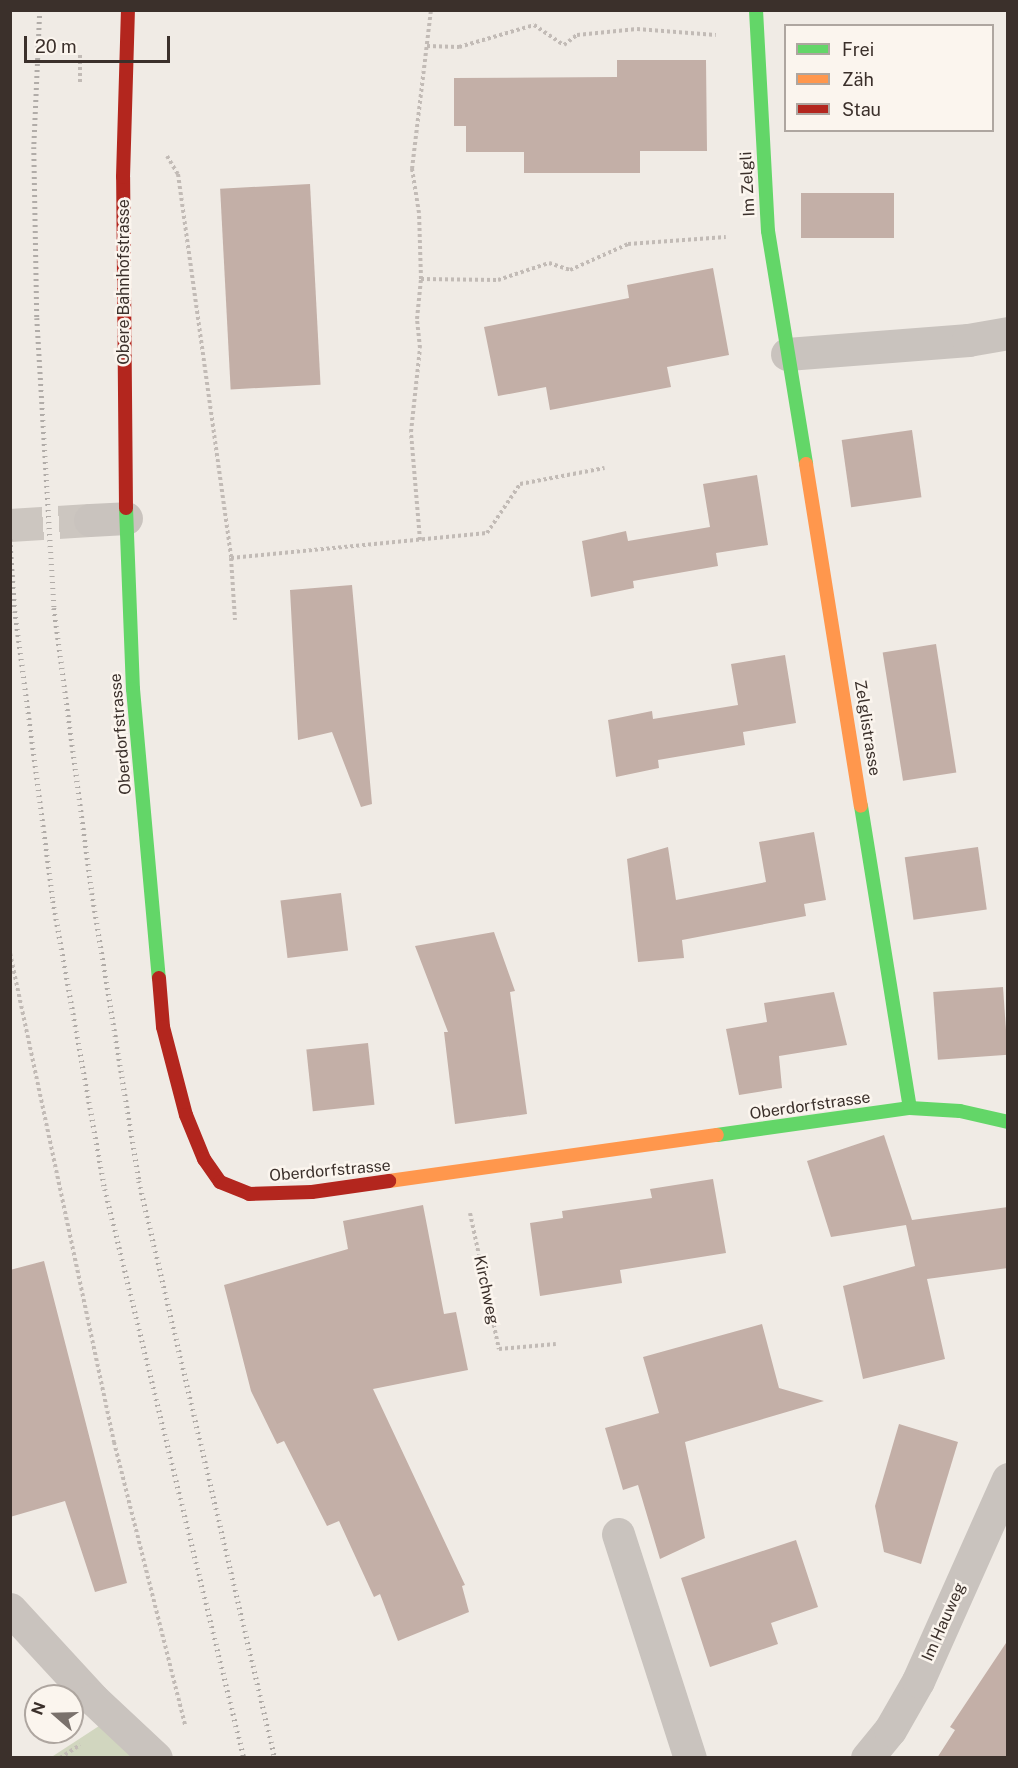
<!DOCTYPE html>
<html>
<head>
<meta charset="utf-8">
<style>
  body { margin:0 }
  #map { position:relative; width:1018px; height:1768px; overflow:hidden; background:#f0ebe5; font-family:"Public Sans",sans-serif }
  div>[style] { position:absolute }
  .green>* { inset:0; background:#d1d6bf }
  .building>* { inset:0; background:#c3afa7; transform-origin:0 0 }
  .street-tunnel>* { height:33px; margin-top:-16.5px; transform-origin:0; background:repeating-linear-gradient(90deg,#ccc6c0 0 33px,transparent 0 49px) }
  .path>* { height:4px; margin-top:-2px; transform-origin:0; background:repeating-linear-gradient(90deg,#c2bbb6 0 3px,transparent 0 6px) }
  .street>* { height:33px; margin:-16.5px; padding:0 16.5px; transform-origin:16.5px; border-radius:16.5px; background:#c9c3be }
  .fast>* { height:14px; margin:-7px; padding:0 7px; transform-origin:7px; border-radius:7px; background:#63d668 }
  .slow>* { height:14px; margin:-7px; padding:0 7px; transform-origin:7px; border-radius:7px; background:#ff974d }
  .jam>* { height:14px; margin:-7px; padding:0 7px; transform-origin:7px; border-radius:7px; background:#b3261e }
  .rail>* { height:4.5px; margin-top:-2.25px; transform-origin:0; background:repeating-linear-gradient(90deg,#b1aca8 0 1.5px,transparent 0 6px) }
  span { translate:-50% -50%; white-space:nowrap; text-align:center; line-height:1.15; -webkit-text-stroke:5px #fbf5ee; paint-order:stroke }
  .street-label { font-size:16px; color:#3b302b }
  .frame { position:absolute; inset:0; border:12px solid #3b302b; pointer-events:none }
  .legend { position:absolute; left:784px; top:24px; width:210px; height:108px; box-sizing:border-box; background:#fbf5ee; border:2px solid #aea6a0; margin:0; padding:8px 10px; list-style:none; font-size:18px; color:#3b302b }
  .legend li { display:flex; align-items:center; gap:12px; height:30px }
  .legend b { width:30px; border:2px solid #aea6a0 }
  .north { position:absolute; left:24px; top:1684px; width:60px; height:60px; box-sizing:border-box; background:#fbf5ee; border:2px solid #aea6a0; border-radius:50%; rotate:290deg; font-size:16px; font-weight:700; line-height:24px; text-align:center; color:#3b302b }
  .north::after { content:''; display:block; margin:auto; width:21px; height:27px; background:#7a716c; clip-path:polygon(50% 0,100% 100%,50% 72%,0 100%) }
  .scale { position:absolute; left:24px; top:36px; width:146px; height:27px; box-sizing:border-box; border:3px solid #3b302b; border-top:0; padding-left:8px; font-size:18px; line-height:21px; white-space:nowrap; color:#3b302b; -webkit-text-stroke:4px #fbf5ee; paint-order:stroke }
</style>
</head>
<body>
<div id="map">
  <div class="green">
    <i style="clip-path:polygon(99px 1726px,133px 1758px,50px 1758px)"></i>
  </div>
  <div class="building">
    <i style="clip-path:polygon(617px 60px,706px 60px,707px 151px,640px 151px,640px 173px,524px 173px,524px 152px,466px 152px,466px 126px,454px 126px,454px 78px,617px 77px)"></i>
    <i style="left:310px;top:184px;width:201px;height:90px;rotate:87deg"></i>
    <i style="left:894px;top:193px;width:45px;height:93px;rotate:90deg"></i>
    <i style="clip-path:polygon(713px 268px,729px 355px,667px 367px,671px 387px,550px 410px,546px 387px,498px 396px,484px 327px,629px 298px,627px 285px)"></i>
    <i style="left:912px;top:430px;width:68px;height:71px;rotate:82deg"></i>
    <i style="clip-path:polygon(757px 475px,768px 545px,716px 553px,718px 566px,633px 581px,634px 588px,591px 597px,582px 541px,626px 531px,628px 541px,710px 527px,703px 484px)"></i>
    <i style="clip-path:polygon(352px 585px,372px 804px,361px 807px,332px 732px,298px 740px,290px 590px)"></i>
    <i style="left:936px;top:644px;width:130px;height:54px;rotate:81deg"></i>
    <i style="clip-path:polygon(785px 655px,796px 723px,743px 732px,745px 745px,658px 760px,659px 768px,616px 777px,608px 720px,652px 711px,653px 719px,738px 705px,731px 664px)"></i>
    <i style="clip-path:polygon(814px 832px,826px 900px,804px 904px,806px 916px,682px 940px,684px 958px,638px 962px,627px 859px,668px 847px,676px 900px,766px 882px,759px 842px)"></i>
    <i style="left:978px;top:847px;width:63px;height:74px;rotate:82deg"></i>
    <i style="left:341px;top:893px;width:58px;height:61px;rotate:83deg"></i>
    <i style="clip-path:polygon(494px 932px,515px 991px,510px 992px,527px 1114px,455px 1124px,444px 1032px,448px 1032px,415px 946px)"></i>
    <i style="left:1003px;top:987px;width:68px;height:70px;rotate:86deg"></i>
    <i style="clip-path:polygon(834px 992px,847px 1045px,779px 1056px,782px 1088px,739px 1095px,726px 1029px,767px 1022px,764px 1003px)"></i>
    <i style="left:368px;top:1043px;width:62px;height:62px;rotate:84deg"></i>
    <i style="clip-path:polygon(884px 1135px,912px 1220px,1008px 1207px,1008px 1268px,927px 1279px,945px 1359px,863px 1379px,843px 1286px,915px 1266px,906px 1225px,831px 1237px,807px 1161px)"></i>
    <i style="clip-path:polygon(713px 1179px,726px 1253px,620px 1270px,622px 1283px,540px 1296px,530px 1223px,563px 1218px,562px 1211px,652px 1198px,650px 1189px)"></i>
    <i style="clip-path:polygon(423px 1205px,444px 1314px,456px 1312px,468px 1370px,373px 1389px,465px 1585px,462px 1586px,469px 1612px,398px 1641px,380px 1594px,374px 1597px,339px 1521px,327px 1526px,284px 1441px,277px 1444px,251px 1391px,224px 1285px,348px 1249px,343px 1221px)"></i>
    <i style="clip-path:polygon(44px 1261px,127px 1583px,95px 1592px,65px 1501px,10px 1517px,10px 1270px)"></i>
    <i style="clip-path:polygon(762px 1324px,779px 1388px,824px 1401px,685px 1442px,705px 1538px,660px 1559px,638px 1485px,623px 1490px,605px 1428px,659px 1413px,643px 1357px)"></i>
    <i style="clip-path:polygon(899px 1424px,958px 1442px,921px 1564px,884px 1552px,875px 1506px)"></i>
    <i style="clip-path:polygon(796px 1540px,818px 1607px,771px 1623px,778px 1644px,710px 1667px,681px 1578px)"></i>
    <i style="clip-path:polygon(1008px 1640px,1008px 1758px,937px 1758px,955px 1730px,950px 1727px)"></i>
  </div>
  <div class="street-tunnel">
    <i style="left:10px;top:525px;width:80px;rotate:-3.6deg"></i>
  </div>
  <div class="path">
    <i style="left:427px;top:46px;width:32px;rotate:2deg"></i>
    <i style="left:459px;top:47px;width:78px;rotate:-16.3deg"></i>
    <i style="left:534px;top:25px;width:36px;rotate:34deg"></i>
    <i style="left:564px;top:45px;width:16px;rotate:-38deg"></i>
    <i style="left:577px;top:35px;width:60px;rotate:-5.7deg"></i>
    <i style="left:637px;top:29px;width:79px;rotate:4.3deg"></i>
    <i style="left:80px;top:55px;width:28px;rotate:90deg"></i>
    <i style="left:167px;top:156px;width:21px;rotate:59deg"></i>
    <i style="left:178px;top:174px;width:388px;rotate:82.1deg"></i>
    <i style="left:231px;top:558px;width:257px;rotate:-5.6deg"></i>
    <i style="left:487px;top:533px;width:59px;rotate:-56deg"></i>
    <i style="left:520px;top:484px;width:86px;rotate:-10.7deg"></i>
    <i style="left:421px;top:279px;width:77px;rotate:0.7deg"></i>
    <i style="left:498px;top:280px;width:54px;rotate:-18.4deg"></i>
    <i style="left:549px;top:263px;width:22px;rotate:18deg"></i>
    <i style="left:570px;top:270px;width:64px;rotate:-24.1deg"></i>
    <i style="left:628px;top:244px;width:98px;rotate:-4.1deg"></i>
    <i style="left:420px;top:540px;width:108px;rotate:-94.8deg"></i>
    <i style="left:411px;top:432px;width:84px;rotate:-83.9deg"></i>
    <i style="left:420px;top:348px;width:29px;rotate:-96deg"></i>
    <i style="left:417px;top:319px;width:40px;rotate:-84.3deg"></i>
    <i style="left:421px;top:279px;width:66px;rotate:-91.7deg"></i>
    <i style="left:419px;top:213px;width:45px;rotate:-99deg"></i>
    <i style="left:412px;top:169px;width:160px;rotate:-83.2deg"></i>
    <i style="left:231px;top:558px;width:62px;rotate:86.3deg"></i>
    <i style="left:10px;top:953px;width:500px;rotate:78deg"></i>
    <i style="left:114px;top:1442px;width:292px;rotate:75.9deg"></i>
    <i style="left:470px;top:1213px;width:139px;rotate:78deg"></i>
    <i style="left:499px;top:1349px;width:57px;rotate:-5deg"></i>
    <i style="left:60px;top:1758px;width:24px;rotate:-33deg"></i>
  </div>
  <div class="street">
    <i style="left:787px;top:354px;width:182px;rotate:-4.4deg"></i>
    <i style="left:968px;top:340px;width:41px;rotate:-9.9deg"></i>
    <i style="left:90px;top:520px;width:36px;rotate:-3deg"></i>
    <i style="left:618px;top:1534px;width:235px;rotate:72.2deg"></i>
    <i style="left:10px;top:1609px;width:122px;rotate:47.3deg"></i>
    <i style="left:93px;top:1699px;width:86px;rotate:43.1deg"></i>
    <i style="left:867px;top:1758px;width:36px;rotate:-51deg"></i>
    <i style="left:890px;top:1730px;width:56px;rotate:-60.3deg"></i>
    <i style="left:918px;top:1681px;width:221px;rotate:-66deg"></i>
  </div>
  <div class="fast">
    <i style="left:756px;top:10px;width:221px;rotate:86.9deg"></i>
    <i style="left:768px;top:231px;width:236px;rotate:80.7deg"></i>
    <i style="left:126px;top:508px;width:181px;rotate:87.8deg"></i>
    <i style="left:133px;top:689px;width:290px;rotate:84.9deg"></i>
    <i style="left:861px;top:806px;width:306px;rotate:80.8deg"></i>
    <i style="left:717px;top:1135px;width:195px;rotate:-8deg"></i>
    <i style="left:910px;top:1108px;width:50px;rotate:3.4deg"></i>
    <i style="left:960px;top:1111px;width:49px;rotate:12.9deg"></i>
  </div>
  <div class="slow">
    <i style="left:806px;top:464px;width:346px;rotate:80.9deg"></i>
    <i style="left:389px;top:1181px;width:331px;rotate:-8deg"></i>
  </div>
  <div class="jam">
    <i style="left:126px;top:508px;width:331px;rotate:-90.5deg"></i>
    <i style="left:123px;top:177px;width:167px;rotate:-88.3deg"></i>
    <i style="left:159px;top:978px;width:49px;rotate:85.3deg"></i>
    <i style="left:163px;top:1027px;width:91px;rotate:75.4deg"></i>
    <i style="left:186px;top:1115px;width:48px;rotate:67.8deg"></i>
    <i style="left:204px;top:1159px;width:28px;rotate:55deg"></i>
    <i style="left:220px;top:1182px;width:31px;rotate:22deg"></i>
    <i style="left:249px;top:1194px;width:63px;rotate:-1.8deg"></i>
    <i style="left:312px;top:1192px;width:78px;rotate:-8.1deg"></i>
  </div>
  <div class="rail">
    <i style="left:40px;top:10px;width:137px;rotate:92.5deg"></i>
    <i style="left:34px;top:147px;width:171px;rotate:89deg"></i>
    <i style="left:37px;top:318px;width:290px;rotate:86.6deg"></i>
    <i style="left:54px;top:608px;width:288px;rotate:82.4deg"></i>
    <i style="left:92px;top:893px;width:292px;rotate:80.7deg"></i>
    <i style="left:139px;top:1181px;width:593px;rotate:76.74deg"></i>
    <i style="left:10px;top:539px;width:72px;rotate:86deg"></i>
    <i style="left:15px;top:611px;width:292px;rotate:82.5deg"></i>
    <i style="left:53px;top:901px;width:293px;rotate:79.8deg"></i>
    <i style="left:105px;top:1189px;width:586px;rotate:76.27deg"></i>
  </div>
  <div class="street-label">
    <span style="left:748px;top:184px;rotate:-93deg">Im Zelgli</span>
    <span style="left:124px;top:282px;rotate:-90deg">Obere Bahnhofstrasse</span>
    <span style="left:867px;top:728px;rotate:81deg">Zelglistrasse</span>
    <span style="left:121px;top:734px;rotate:-95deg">Oberdorfstrasse</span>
    <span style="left:810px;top:1106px;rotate:-8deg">Oberdorfstrasse</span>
    <span style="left:330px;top:1171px;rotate:-5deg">Oberdorfstrasse</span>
    <span style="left:486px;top:1290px;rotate:78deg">Kirchweg</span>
    <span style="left:944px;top:1622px;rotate:-66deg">Im Hauweg</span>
  </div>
  <div class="frame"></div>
  <ul class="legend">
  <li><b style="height:8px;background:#63d668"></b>Frei</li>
  <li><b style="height:8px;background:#ff974d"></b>Zäh</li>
  <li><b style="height:8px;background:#b3261e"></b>Stau</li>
  </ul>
  <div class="north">N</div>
  <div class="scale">20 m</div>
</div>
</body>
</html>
